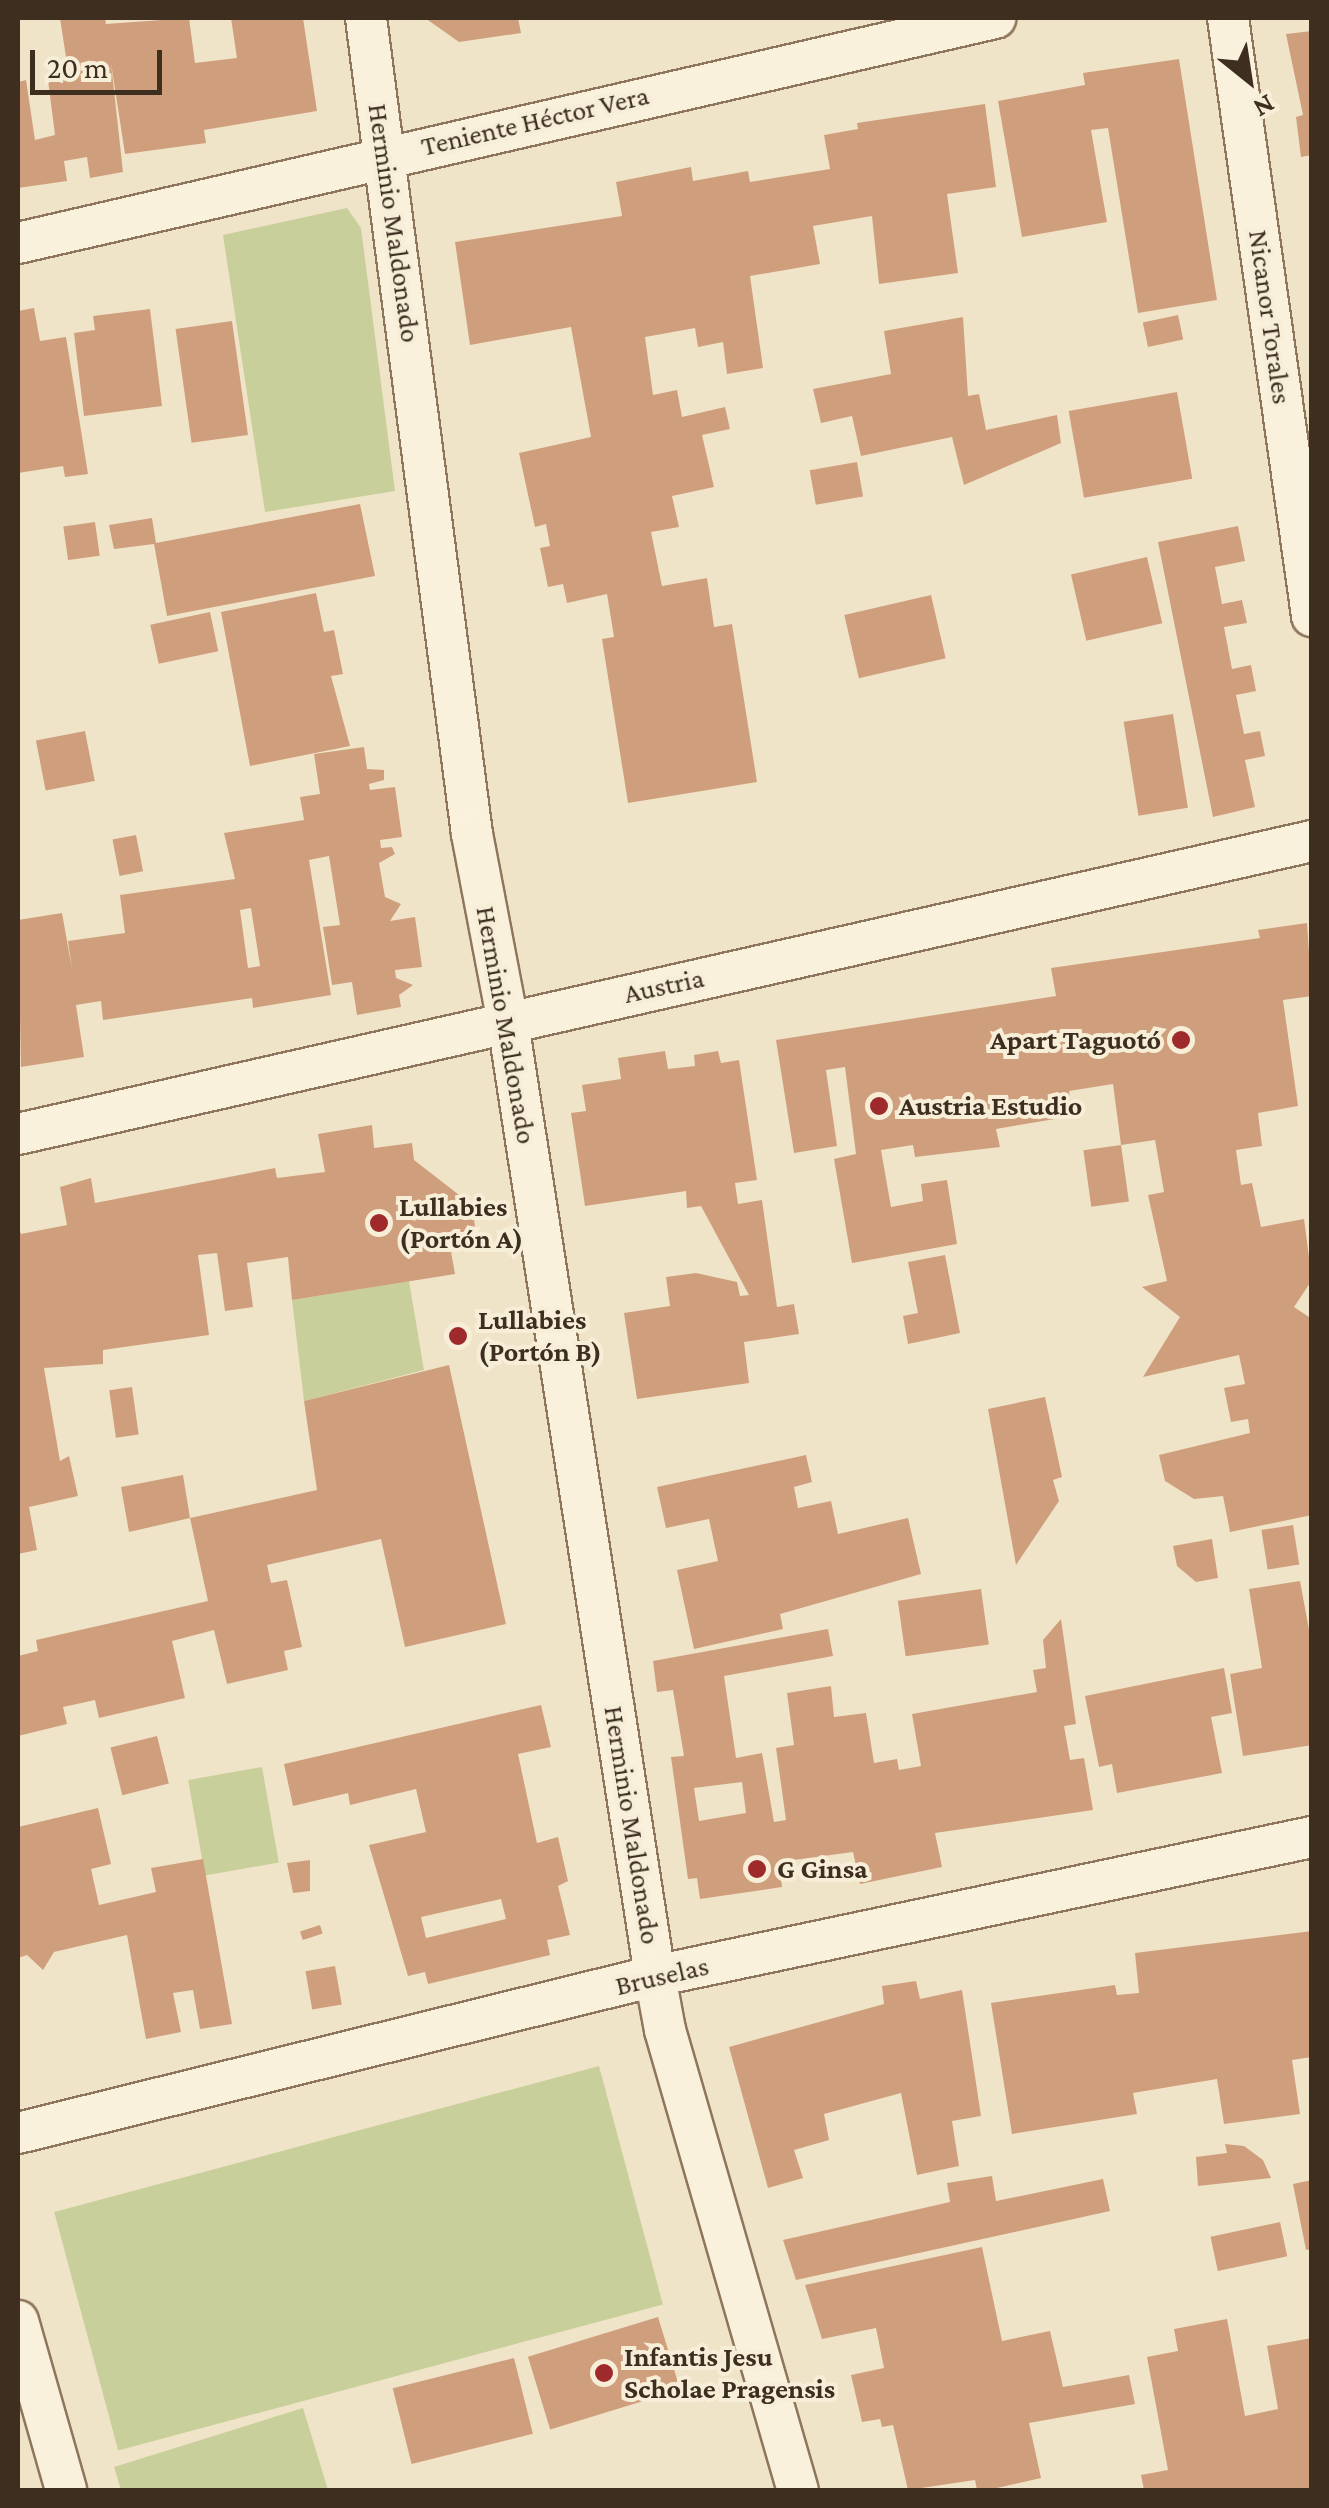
<!DOCTYPE html>
<html>
<head>
<meta charset="utf-8">
<style>
  body { margin:0 }
  #map { position:relative; width:1329px; height:2508px; overflow:hidden; background:#f0e4c8; font-family:"Crimson Pro",serif }
  div>[style] { position:absolute }
  .green>* { inset:0; background:#c9cf9b; transform-origin:0 0 }
  .building>* { inset:0; background:#cf9f7d; transform-origin:0 0 }
  .roads { filter:drop-shadow(2px 0 #8d765c) drop-shadow(-2px 0 #8d765c) drop-shadow(0 2px #8d765c) drop-shadow(0 -2px #8d765c) }
  .minor>* { height:40px; margin:-20px; padding:0 20px; transform-origin:20px; border-radius:20px; background:#faf1dc }
  .dots>* { width:28px; height:28px; translate:-50% -50%; box-sizing:border-box; border:5px solid #f7eed8; border-radius:50% }
  span { translate:-50% -50%; white-space:nowrap; text-align:center; line-height:1.15; -webkit-text-stroke:8px #f7eed8; paint-order:stroke }
  .street-label { font-size:28px; color:#3d2e20 }
  .poi-label { font-size:28px; color:#3d2e20; font-weight:700 }
  .right { translate:-100% -50%; text-align:right }
  .left { translate:0 -50%; text-align:left }
  .frame { position:absolute; inset:0; border:20px solid #3d2e20; pointer-events:none }
  .north { position:absolute; left:1199px; top:30px; width:100px; height:100px; -webkit-text-stroke:8px #f7eed8; paint-order:stroke; rotate:150deg; font-size:28px; font-weight:700; line-height:40px; text-align:center; color:#3d2e20 }
  .north::after { content:''; display:block; margin:auto; width:35px; height:45px; background:#3d2e20; clip-path:polygon(50% 0,100% 100%,50% 72%,0 100%) }
  .scale { position:absolute; left:30px; top:50px; width:132px; height:45px; box-sizing:border-box; border:5px solid #3d2e20; border-top:0; padding-left:12px; font-size:30px; line-height:35px; white-space:nowrap; color:#3d2e20; -webkit-text-stroke:8px #f7eed8; paint-order:stroke }
</style>
</head>
<body>
<div id="map">
  <div class="green">
    <i style="clip-path:polygon(347px 208px,361px 228px,395px 491px,265px 512px,223px 235px)"></i>
    <i style="clip-path:polygon(409px 1281px,424px 1370px,304px 1401px,292px 1300px)"></i>
    <i style="left:262px;top:1767px;width:97px;height:75px;rotate:80deg"></i>
    <i style="left:599px;top:2066px;width:247px;height:564px;rotate:75deg"></i>
    <i style="clip-path:polygon(303px 2408px,328px 2490px,121px 2490px,114px 2467px)"></i>
  </div>
  <div class="building">
    <i style="clip-path:polygon(60px 18px,105px 18px,106px 24px,189px 18px,195px 63px,237px 58px,231px 18px,303px 18px,317px 111px,204px 130px,206px 143px,125px 154px,111px 63px,123px 172px,90px 178px,87px 157px,64px 161px,67px 181px,18px 188px,18px 82px,26px 80px,35px 140px,55px 135px,48px 80px,69px 77px)"></i>
    <i style="clip-path:polygon(425px 18px,518px 18px,521px 33px,459px 42px)"></i>
    <i style="clip-path:polygon(1312px 31px,1312px 155px,1301px 157px,1296px 117px,1303px 115px,1286px 34px)"></i>
    <i style="clip-path:polygon(1179px 59px,1217px 300px,1138px 313px,1108px 128px,1091px 130px,1107px 222px,1022px 237px,998px 101px,1085px 85px,1083px 73px)"></i>
    <i style="clip-path:polygon(985px 104px,996px 187px,947px 194px,958px 273px,879px 284px,872px 216px,813px 226px,820px 264px,750px 276px,763px 368px,727px 374px,723px 342px,698px 347px,695px 328px,645px 337px,653px 395px,677px 390px,682px 417px,725px 407px,730px 429px,702px 435px,714px 487px,672px 496px,679px 527px,651px 532px,662px 586px,707px 578px,714px 627px,732px 624px,757px 782px,628px 803px,602px 639px,614px 637px,607px 594px,567px 603px,563px 584px,548px 587px,540px 548px,550px 546px,546px 524px,535px 527px,519px 453px,591px 437px,571px 327px,470px 345px,455px 242px,622px 216px,616px 182px,691px 167px,693px 181px,748px 171px,750px 182px,830px 169px,824px 135px,858px 129px,857px 123px)"></i>
    <i style="clip-path:polygon(34px 308px,40px 341px,66px 337px,88px 474px,65px 477px,63px 466px,18px 473px,18px 311px)"></i>
    <i style="clip-path:polygon(150px 309px,162px 406px,84px 416px,74px 333px,95px 330px,93px 316px)"></i>
    <i style="left:1178px;top:315px;width:25px;height:36px;rotate:78deg"></i>
    <i style="clip-path:polygon(963px 317px,968px 396px,979px 394px,986px 430px,1057px 415px,1061px 443px,964px 485px,952px 437px,861px 456px,852px 416px,821px 423px,813px 389px,891px 374px,884px 331px)"></i>
    <i style="left:232px;top:321px;width:115px;height:57px;rotate:82deg"></i>
    <i style="left:1177px;top:392px;width:88px;height:110px;rotate:80deg"></i>
    <i style="left:857px;top:462px;width:35px;height:48px;rotate:80deg"></i>
    <i style="clip-path:polygon(360px 504px,375px 576px,167px 616px,154px 544px,114px 549px,109px 525px,152px 518px,156px 543px)"></i>
    <i style="left:95px;top:522px;width:34px;height:32px;rotate:82deg"></i>
    <i style="clip-path:polygon(1238px 526px,1245px 561px,1215px 567px,1222px 604px,1242px 600px,1247px 623px,1224px 627px,1232px 669px,1251px 665px,1256px 691px,1236px 695px,1244px 734px,1260px 731px,1265px 756px,1245px 760px,1255px 807px,1213px 817px,1158px 542px)"></i>
    <i style="left:1147px;top:557px;width:68px;height:78px;rotate:77deg"></i>
    <i style="clip-path:polygon(316px 593px,324px 632px,334px 630px,343px 674px,331px 676px,350px 746px,250px 766px,221px 612px)"></i>
    <i style="left:931px;top:595px;width:65px;height:89px;rotate:77deg"></i>
    <i style="left:210px;top:612px;width:40px;height:61px;rotate:78deg"></i>
    <i style="left:1173px;top:714px;width:95px;height:50px;rotate:81deg"></i>
    <i style="left:85px;top:731px;width:51px;height:50px;rotate:79deg"></i>
    <i style="clip-path:polygon(evenodd,364px 747px,367px 769px,384px 770px,384px 780px,369px 784px,370px 790px,395px 787px,402px 837px,380px 840px,381px 848px,392px 847px,395px 854px,379px 863px,385px 897px,401px 904px,390px 921px,415px 917px,422px 967px,395px 970px,396px 978px,413px 985px,399px 995px,401px 1007px,357px 1015px,352px 982px,332px 985px,323px 927px,340px 925px,329px 856px,309px 860px,331px 995px,253px 1008px,252px 998px,103px 1020px,101px 1001px,76px 1005px,84px 1057px,21px 1067px,18px 920px,62px 913px,72px 969px,68px 941px,125px 933px,120px 895px,235px 879px,224px 833px,304px 820px,300px 797px,320px 794px,314px 754px,364px 747px,251px 908px,260px 966px,248px 968px,240px 910px,251px 908px)"></i>
    <i style="left:136px;top:835px;width:37px;height:24px;rotate:79deg"></i>
    <i style="clip-path:polygon(1307px 923px,1312px 996px,1283px 1000px,1298px 1106px,1258px 1113px,1262px 1146px,1236px 1150px,1241px 1185px,1252px 1183px,1261px 1227px,1304px 1219px,1312px 1280px,1294px 1307px,1312px 1319px,1312px 1515px,1230px 1532px,1223px 1496px,1194px 1499px,1165px 1481px,1159px 1455px,1250px 1433px,1248px 1419px,1231px 1422px,1224px 1388px,1245px 1384px,1239px 1355px,1143px 1377px,1180px 1317px,1142px 1287px,1167px 1281px,1148px 1195px,1164px 1192px,1155px 1140px,1121px 1145px,1113px 1084px,1069px 1091px,1073px 1116px,996px 1129px,1000px 1147px,915px 1157px,913px 1145px,881px 1150px,891px 1207px,923px 1201px,921px 1184px,947px 1180px,957px 1244px,852px 1263px,834px 1159px,856px 1154px,845px 1067px,826px 1070px,837px 1146px,794px 1153px,776px 1040px,1056px 996px,1051px 968px,1260px 938px,1258px 930px)"></i>
    <i style="clip-path:polygon(665px 1051px,668px 1069px,695px 1066px,694px 1055px,718px 1051px,721px 1063px,739px 1060px,757px 1180px,735px 1183px,738px 1204px,762px 1200px,777px 1307px,794px 1304px,799px 1334px,744px 1342px,749px 1383px,637px 1399px,624px 1313px,670px 1306px,666px 1277px,696px 1273px,737px 1282px,740px 1296px,749px 1295px,701px 1206px,687px 1208px,686px 1191px,585px 1206px,571px 1113px,586px 1111px,582px 1085px,621px 1079px,618px 1058px)"></i>
    <i style="clip-path:polygon(372px 1125px,374px 1148px,412px 1143px,414px 1160px,472px 1205px,477px 1241px,450px 1246px,455px 1274px,292px 1300px,288px 1257px,247px 1263px,253px 1307px,225px 1311px,217px 1253px,198px 1255px,209px 1335px,103px 1350px,103px 1364px,44px 1368px,60px 1461px,69px 1456px,78px 1496px,29px 1507px,37px 1550px,18px 1554px,18px 1225px,21px 1234px,67px 1225px,60px 1187px,91px 1178px,95px 1203px,275px 1168px,277px 1178px,325px 1172px,318px 1134px)"></i>
    <i style="left:1121px;top:1145px;width:57px;height:38px;rotate:82deg"></i>
    <i style="clip-path:polygon(945px 1255px,960px 1333px,908px 1344px,903px 1316px,918px 1313px,908px 1262px)"></i>
    <i style="clip-path:polygon(449px 1365px,506px 1624px,405px 1647px,381px 1539px,267px 1565px,271px 1583px,287px 1580px,302px 1647px,284px 1651px,288px 1670px,227px 1684px,214px 1630px,172px 1641px,185px 1698px,99px 1718px,95px 1700px,63px 1707px,67px 1724px,18px 1736px,18px 1656px,38px 1651px,36px 1640px,208px 1601px,190px 1518px,129px 1532px,121px 1487px,183px 1475px,190px 1518px,317px 1490px,304px 1401px)"></i>
    <i style="left:132px;top:1387px;width:48px;height:23px;rotate:82deg"></i>
    <i style="clip-path:polygon(1045px 1397px,1062px 1477px,1053px 1480px,1059px 1501px,1016px 1565px,988px 1409px)"></i>
    <i style="clip-path:polygon(806px 1455px,812px 1482px,794px 1487px,798px 1508px,831px 1501px,838px 1534px,908px 1518px,921px 1574px,780px 1614px,783px 1629px,694px 1649px,677px 1570px,718px 1561px,709px 1519px,666px 1528px,657px 1487px)"></i>
    <i style="left:1293px;top:1525px;width:40px;height:32px;rotate:81deg"></i>
    <i style="clip-path:polygon(1212px 1539px,1218px 1578px,1196px 1582px,1177px 1566px,1173px 1546px)"></i>
    <i style="clip-path:polygon(1300px 1581px,1312px 1646px,1312px 1745px,1243px 1756px,1230px 1674px,1262px 1668px,1249px 1589px)"></i>
    <i style="left:981px;top:1589px;width:56px;height:84px;rotate:82deg"></i>
    <i style="clip-path:polygon(evenodd,1061px 1619px,1076px 1724px,1064px 1726px,1070px 1760px,1084px 1758px,1093px 1810px,935px 1833px,942px 1867px,860px 1884px,853px 1852px,779px 1862px,782px 1887px,700px 1899px,697px 1878px,688px 1879px,671px 1757px,684px 1756px,673px 1690px,657px 1692px,653px 1661px,828px 1629px,833px 1656px,724px 1676px,736px 1758px,762px 1753px,774px 1822px,786px 1820px,776px 1748px,794px 1745px,787px 1693px,831px 1686px,834px 1717px,866px 1713px,874px 1763px,897px 1759px,899px 1770px,921px 1766px,912px 1714px,1037px 1692px,1033px 1670px,1046px 1668px,1043px 1640px,1061px 1619px,742px 1782px,746px 1813px,699px 1821px,694px 1788px,742px 1782px)"></i>
    <i style="clip-path:polygon(1224px 1668px,1232px 1713px,1211px 1717px,1222px 1773px,1117px 1793px,1112px 1764px,1099px 1767px,1085px 1696px)"></i>
    <i style="clip-path:polygon(evenodd,541px 1705px,551px 1747px,518px 1754px,537px 1843px,558px 1837px,568px 1881px,558px 1886px,570px 1935px,547px 1940px,550px 1955px,428px 1984px,425px 1972px,408px 1976px,369px 1845px,426px 1832px,416px 1789px,350px 1805px,348px 1793px,293px 1806px,284px 1764px,541px 1705px,501px 1899px,506px 1919px,426px 1938px,421px 1917px,501px 1899px)"></i>
    <i style="left:157px;top:1736px;width:49px;height:48px;rotate:76deg"></i>
    <i style="clip-path:polygon(98px 1808px,111px 1864px,91px 1869px,99px 1905px,156px 1892px,151px 1868px,203px 1859px,232px 2024px,200px 2029px,193px 1990px,173px 1993px,181px 2032px,146px 2039px,127px 1935px,54px 1952px,43px 1970px,27px 1955px,18px 1958px,18px 1827px)"></i>
    <i style="clip-path:polygon(310px 1860px,310px 1891px,293px 1893px,287px 1863px)"></i>
    <i style="left:320px;top:1925px;width:9px;height:21px;rotate:72deg"></i>
    <i style="clip-path:polygon(1312px 1931px,1312px 2057px,1292px 2060px,1300px 2114px,1224px 2124px,1217px 2079px,1133px 2093px,1137px 2114px,1012px 2134px,991px 2003px,1115px 1985px,1117px 1995px,1139px 1993px,1135px 1953px)"></i>
    <i style="left:335px;top:1966px;width:39px;height:30px;rotate:80deg"></i>
    <i style="clip-path:polygon(916px 1981px,920px 1999px,962px 1990px,981px 2116px,952px 2121px,959px 2166px,917px 2175px,901px 2093px,824px 2114px,829px 2140px,794px 2150px,803px 2178px,768px 2188px,729px 2047px,884px 2004px,882px 1986px)"></i>
    <i style="clip-path:polygon(1225px 2144px,1244px 2146px,1263px 2160px,1271px 2178px,1198px 2186px,1196px 2157px,1227px 2153px)"></i>
    <i style="clip-path:polygon(992px 2176px,996px 2201px,1103px 2179px,1110px 2211px,796px 2280px,783px 2240px,950px 2202px,947px 2183px)"></i>
    <i style="clip-path:polygon(1312px 2180px,1312px 2249px,1306px 2250px,1293px 2184px)"></i>
    <i style="left:1280px;top:2222px;width:35px;height:71px;rotate:78deg"></i>
    <i style="clip-path:polygon(982px 2247px,1002px 2341px,1050px 2331px,1063px 2387px,1129px 2375px,1135px 2404px,1029px 2423px,1041px 2478px,988px 2490px,977px 2490px,975px 2480px,908px 2490px,893px 2425px,882px 2427px,880px 2419px,862px 2422px,851px 2375px,884px 2368px,876px 2328px,822px 2339px,805px 2285px)"></i>
    <i style="left:658px;top:2317px;width:76px;height:136px;rotate:73deg"></i>
    <i style="clip-path:polygon(1227px 2319px,1245px 2416px,1278px 2409px,1267px 2346px,1312px 2338px,1312px 2490px,1144px 2490px,1141px 2475px,1168px 2470px,1147px 2357px,1178px 2351px,1174px 2329px)"></i>
    <i style="left:514px;top:2358px;width:78px;height:125px;rotate:76deg"></i>
  </div>
  <div class="roads">
    <div class="minor">
      <i style="left:366px;top:18px;width:823px;rotate:82.6deg"></i>
      <i style="left:472px;top:834px;width:192px;rotate:79.2deg"></i>
      <i style="left:508px;top:1023px;width:964px;rotate:81.23deg"></i>
      <i style="left:655px;top:1976px;width:55px;rotate:79.5deg"></i>
      <i style="left:665px;top:2030px;width:479px;rotate:73.9deg"></i>
      <i style="left:1228px;top:18px;width:604px;rotate:82deg"></i>
      <i style="left:18px;top:243px;width:1003px;rotate:-12.97deg"></i>
      <i style="left:18px;top:1134px;width:1327px;rotate:-12.76deg"></i>
      <i style="left:18px;top:2133px;width:656px;rotate:-13.85deg"></i>
      <i style="left:655px;top:1976px;width:672px;rotate:-11.95deg"></i>
      <i style="left:18px;top:2321px;width:176px;rotate:74.1deg"></i>
    </div>
  </div>
  <div class="dots">
    <i style="left:1181px;top:1040px;background:#9e2a2b"></i>
    <i style="left:879px;top:1106px;background:#9e2a2b"></i>
    <i style="left:379px;top:1223px;background:#9e2a2b"></i>
    <i style="left:458px;top:1336px;background:#9e2a2b"></i>
    <i style="left:757px;top:1869px;background:#9e2a2b"></i>
    <i style="left:604px;top:2373px;background:#9e2a2b"></i>
  </div>
  <div class="street-label">
    <span style="left:535px;top:121px;rotate:-13deg">Teniente Héctor Vera</span>
    <span style="left:394px;top:223px;rotate:82deg">Herminio Maldonado</span>
    <span style="left:1270px;top:317px;rotate:82deg">Nicanor Torales</span>
    <span style="left:664px;top:986px;rotate:-12deg">Austria</span>
    <span style="left:506px;top:1025px;rotate:80deg">Herminio Maldonado</span>
    <span style="left:632px;top:1825px;rotate:81deg">Herminio Maldonado</span>
    <span style="left:662px;top:1976px;rotate:-13deg">Bruselas</span>
  </div>
  <div class="poi-label">
    <span class="right" style="left:1161px;top:1040px">Apart Taguotó</span>
    <span class="left" style="left:899px;top:1106px">Austria Estudio</span>
    <span class="left" style="left:399px;top:1223px">Lullabies<br>(Portón A)</span>
    <span class="left" style="left:478px;top:1336px">Lullabies<br>(Portón B)</span>
    <span class="left" style="left:777px;top:1869px">G Ginsa</span>
    <span class="left" style="left:624px;top:2373px">Infantis Jesu<br>Scholae Pragensis</span>
  </div>
  <div class="frame"></div>
  <div class="north">N</div>
  <div class="scale">20 m</div>
</div>
</body>
</html>
